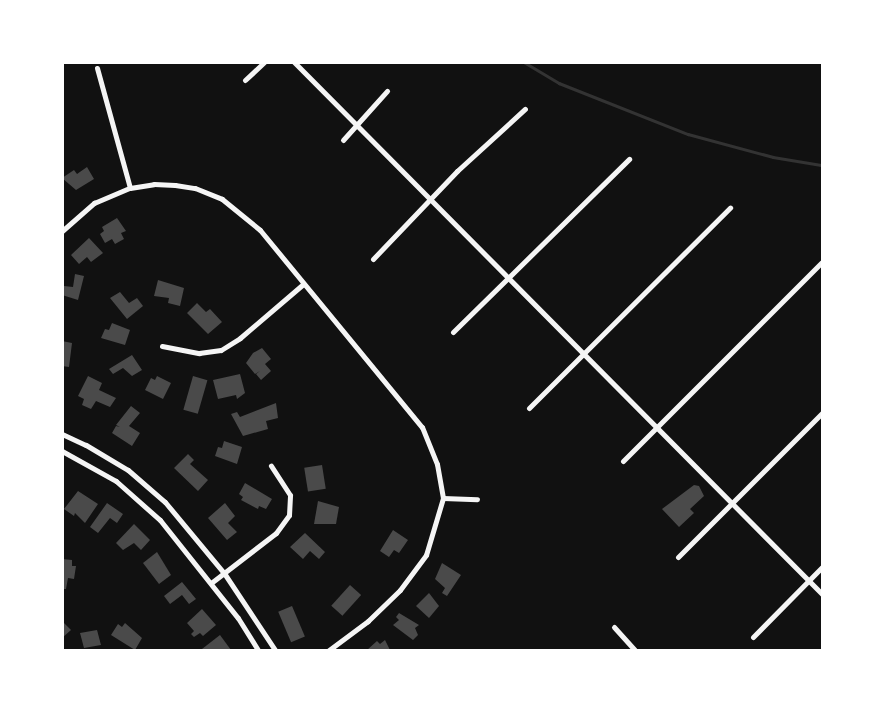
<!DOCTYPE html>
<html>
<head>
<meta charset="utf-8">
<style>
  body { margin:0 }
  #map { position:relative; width:885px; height:713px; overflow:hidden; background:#111; font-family:Figtree,sans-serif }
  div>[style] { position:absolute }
  .stream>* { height:2.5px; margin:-1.25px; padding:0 1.25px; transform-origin:1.25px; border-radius:1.25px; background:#333 }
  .building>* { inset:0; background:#4a4a4a; transform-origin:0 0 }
  .minor>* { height:5px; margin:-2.5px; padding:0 2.5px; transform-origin:2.5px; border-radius:2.5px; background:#f5f5f5 }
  span { translate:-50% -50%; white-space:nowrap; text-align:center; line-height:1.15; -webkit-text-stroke:4px #fff; paint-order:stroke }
  .frame { position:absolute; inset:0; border:64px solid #fff; pointer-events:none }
</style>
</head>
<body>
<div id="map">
  <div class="stream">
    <i style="left:524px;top:62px;width:41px;rotate:31deg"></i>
    <i style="left:559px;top:83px;width:139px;rotate:21.6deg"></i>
    <i style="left:688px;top:134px;width:88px;rotate:15.1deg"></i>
    <i style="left:773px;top:157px;width:50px;rotate:9.3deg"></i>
  </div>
  <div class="building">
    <i style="clip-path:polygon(87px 167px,94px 179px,76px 190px,62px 178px,74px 170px,77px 174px)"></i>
    <i style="clip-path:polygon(117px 218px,126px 231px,121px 233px,124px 239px,115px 244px,112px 239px,105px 243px,100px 234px,104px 231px,102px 227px)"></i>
    <i style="clip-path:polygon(89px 238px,103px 253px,91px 262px,87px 257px,79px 264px,71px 255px)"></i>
    <i style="clip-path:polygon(75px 274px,84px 276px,78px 300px,62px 295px,64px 286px,73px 287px)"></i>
    <i style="clip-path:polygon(158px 280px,184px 288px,180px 306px,168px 303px,169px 298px,154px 296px)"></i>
    <i style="clip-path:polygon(120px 292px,129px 303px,137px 298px,143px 306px,127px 319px,110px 298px)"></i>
    <i style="clip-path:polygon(197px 303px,206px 312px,210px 309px,222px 322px,208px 334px,187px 313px)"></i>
    <i style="clip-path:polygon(112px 323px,130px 330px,125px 345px,101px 338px,105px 329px,109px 330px)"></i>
    <i style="clip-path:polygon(62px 341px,72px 343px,69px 367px,62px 366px)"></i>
    <i style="clip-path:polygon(262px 348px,271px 359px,265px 364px,271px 371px,261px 380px,256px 374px,260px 371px,255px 374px,246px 363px,253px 353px)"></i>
    <i style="clip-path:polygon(132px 355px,142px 370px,132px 376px,123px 368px,113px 374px,109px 369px)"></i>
    <i style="clip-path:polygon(240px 374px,245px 393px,237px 399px,236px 395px,218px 399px,213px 380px)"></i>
    <i style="clip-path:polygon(88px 376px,102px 383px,99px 390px,116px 398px,110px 407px,96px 401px,91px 409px,82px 405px,84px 399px,78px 396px)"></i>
    <i style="clip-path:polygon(157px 376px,171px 383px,163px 399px,145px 390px,151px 378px,155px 380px)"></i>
    <i style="left:193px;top:376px;width:15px;height:35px;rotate:16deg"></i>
    <i style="clip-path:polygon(276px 403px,278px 418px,266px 421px,268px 429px,243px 436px,231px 414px,237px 412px,240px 417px)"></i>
    <i style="clip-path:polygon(131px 406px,140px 413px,129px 426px,140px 433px,132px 446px,112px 433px,116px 426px,120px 427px,116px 425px)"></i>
    <i style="clip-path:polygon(224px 441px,242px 447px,237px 464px,215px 456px,218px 447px,222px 448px)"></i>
    <i style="clip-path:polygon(188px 454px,194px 460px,190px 464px,208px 480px,198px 491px,174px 468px)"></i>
    <i style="left:322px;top:465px;width:24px;height:18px;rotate:81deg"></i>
    <i style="clip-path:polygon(245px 483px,272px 499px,266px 509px,259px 506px,258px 509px,241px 500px,243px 497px,239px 494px)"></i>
    <i style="clip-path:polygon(694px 485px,699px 486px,704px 496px,690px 509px,694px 513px,679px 527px,662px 509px)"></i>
    <i style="clip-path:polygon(78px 491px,98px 504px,85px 523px,75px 513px,74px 516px,64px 509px)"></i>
    <i style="clip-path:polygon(318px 501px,339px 507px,336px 524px,314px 524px)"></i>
    <i style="clip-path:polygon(107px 503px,123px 514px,117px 523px,110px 518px,98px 533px,90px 527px)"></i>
    <i style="clip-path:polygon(225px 503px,235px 516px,228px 523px,237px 532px,227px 540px,208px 518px)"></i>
    <i style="clip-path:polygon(134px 524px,150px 540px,141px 550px,134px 543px,123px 550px,116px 543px)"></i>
    <i style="clip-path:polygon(393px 530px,408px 540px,399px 553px,394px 550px,389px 557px,380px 551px)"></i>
    <i style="clip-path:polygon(305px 533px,325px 552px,319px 559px,310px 551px,303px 559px,290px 547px)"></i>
    <i style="clip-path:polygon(157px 552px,171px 575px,159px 584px,143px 563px)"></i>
    <i style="clip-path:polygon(62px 559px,72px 560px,72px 566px,76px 566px,74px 579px,68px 578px,66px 589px,62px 589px)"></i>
    <i style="clip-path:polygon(442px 563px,461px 575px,447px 596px,442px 593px,445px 588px,435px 579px)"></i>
    <i style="clip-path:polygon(182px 582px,196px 599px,189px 604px,182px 595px,170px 604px,164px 596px)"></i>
    <i style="left:350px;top:585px;width:15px;height:28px;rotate:42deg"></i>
    <i style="clip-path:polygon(429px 593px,439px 606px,429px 618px,416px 606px)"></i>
    <i style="left:292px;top:606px;width:33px;height:15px;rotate:67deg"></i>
    <i style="clip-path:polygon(202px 609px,216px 625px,203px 636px,200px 633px,194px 637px,191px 634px,194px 631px,187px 623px)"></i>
    <i style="clip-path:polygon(399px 613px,419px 625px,415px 628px,418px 635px,413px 640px,393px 625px,399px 620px,396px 617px)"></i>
    <i style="clip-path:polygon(62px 621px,71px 630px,62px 638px)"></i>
    <i style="clip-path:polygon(125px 623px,142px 638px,135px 650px,111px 635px,118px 624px,122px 627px)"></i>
    <i style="clip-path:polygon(97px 630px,101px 645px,84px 648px,80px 633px)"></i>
    <i style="clip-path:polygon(220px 635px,231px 650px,204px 650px,202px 649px)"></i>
    <i style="clip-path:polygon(385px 640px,390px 650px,367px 650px,377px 641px,380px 644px)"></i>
  </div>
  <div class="minor">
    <i style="left:294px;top:62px;width:750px;rotate:45.22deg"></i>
    <i style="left:97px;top:68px;width:124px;rotate:74.6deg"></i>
    <i style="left:245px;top:80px;width:26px;rotate:-43deg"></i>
    <i style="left:343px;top:140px;width:66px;rotate:-48.1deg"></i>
    <i style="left:62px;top:231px;width:43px;rotate:-41.2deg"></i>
    <i style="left:94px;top:203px;width:39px;rotate:-23deg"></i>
    <i style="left:130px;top:188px;width:24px;rotate:-9deg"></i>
    <i style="left:154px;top:184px;width:21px;rotate:3deg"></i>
    <i style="left:175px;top:185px;width:20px;rotate:9deg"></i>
    <i style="left:195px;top:188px;width:29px;rotate:22deg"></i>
    <i style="left:222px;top:199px;width:49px;rotate:39.2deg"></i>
    <i style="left:260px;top:230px;width:255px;rotate:50.6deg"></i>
    <i style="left:422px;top:427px;width:40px;rotate:68deg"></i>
    <i style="left:437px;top:464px;width:35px;rotate:80deg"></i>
    <i style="left:443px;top:498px;width:59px;rotate:106.6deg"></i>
    <i style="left:426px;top:555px;width:44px;rotate:126.6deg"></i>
    <i style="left:400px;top:590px;width:45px;rotate:135.9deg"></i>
    <i style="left:368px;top:621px;width:49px;rotate:143.4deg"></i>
    <i style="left:373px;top:259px;width:122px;rotate:-46.3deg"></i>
    <i style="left:457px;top:171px;width:92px;rotate:-42.4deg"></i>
    <i style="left:453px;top:332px;width:247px;rotate:-44.5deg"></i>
    <i style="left:162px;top:346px;width:38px;rotate:11deg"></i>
    <i style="left:199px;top:353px;width:22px;rotate:-8deg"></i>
    <i style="left:221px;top:350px;width:22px;rotate:-32deg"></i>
    <i style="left:240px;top:338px;width:82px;rotate:-40.5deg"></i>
    <i style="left:529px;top:408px;width:284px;rotate:-44.9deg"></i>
    <i style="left:62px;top:434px;width:26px;rotate:25deg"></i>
    <i style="left:86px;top:445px;width:49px;rotate:30.8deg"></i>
    <i style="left:128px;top:470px;width:49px;rotate:40.9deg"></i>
    <i style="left:165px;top:502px;width:92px;rotate:50.3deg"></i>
    <i style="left:224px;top:573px;width:92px;rotate:56.5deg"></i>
    <i style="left:62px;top:451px;width:62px;rotate:29.1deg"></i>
    <i style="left:116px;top:481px;width:59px;rotate:41.6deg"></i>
    <i style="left:160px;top:520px;width:125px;rotate:51.5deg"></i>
    <i style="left:238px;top:618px;width:38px;rotate:58deg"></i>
    <i style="left:623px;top:461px;width:281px;rotate:-45deg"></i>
    <i style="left:443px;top:498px;width:34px;rotate:2deg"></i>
    <i style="left:678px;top:557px;width:204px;rotate:-45deg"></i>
    <i style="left:211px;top:583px;width:82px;rotate:-37.6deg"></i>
    <i style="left:276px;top:533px;width:22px;rotate:-54deg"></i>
    <i style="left:289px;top:515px;width:20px;rotate:-87deg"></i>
    <i style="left:290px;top:495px;width:35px;rotate:-123deg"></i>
    <i style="left:614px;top:627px;width:31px;rotate:48deg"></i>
    <i style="left:753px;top:637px;width:98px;rotate:-45.4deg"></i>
  </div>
  <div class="frame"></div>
</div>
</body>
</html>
